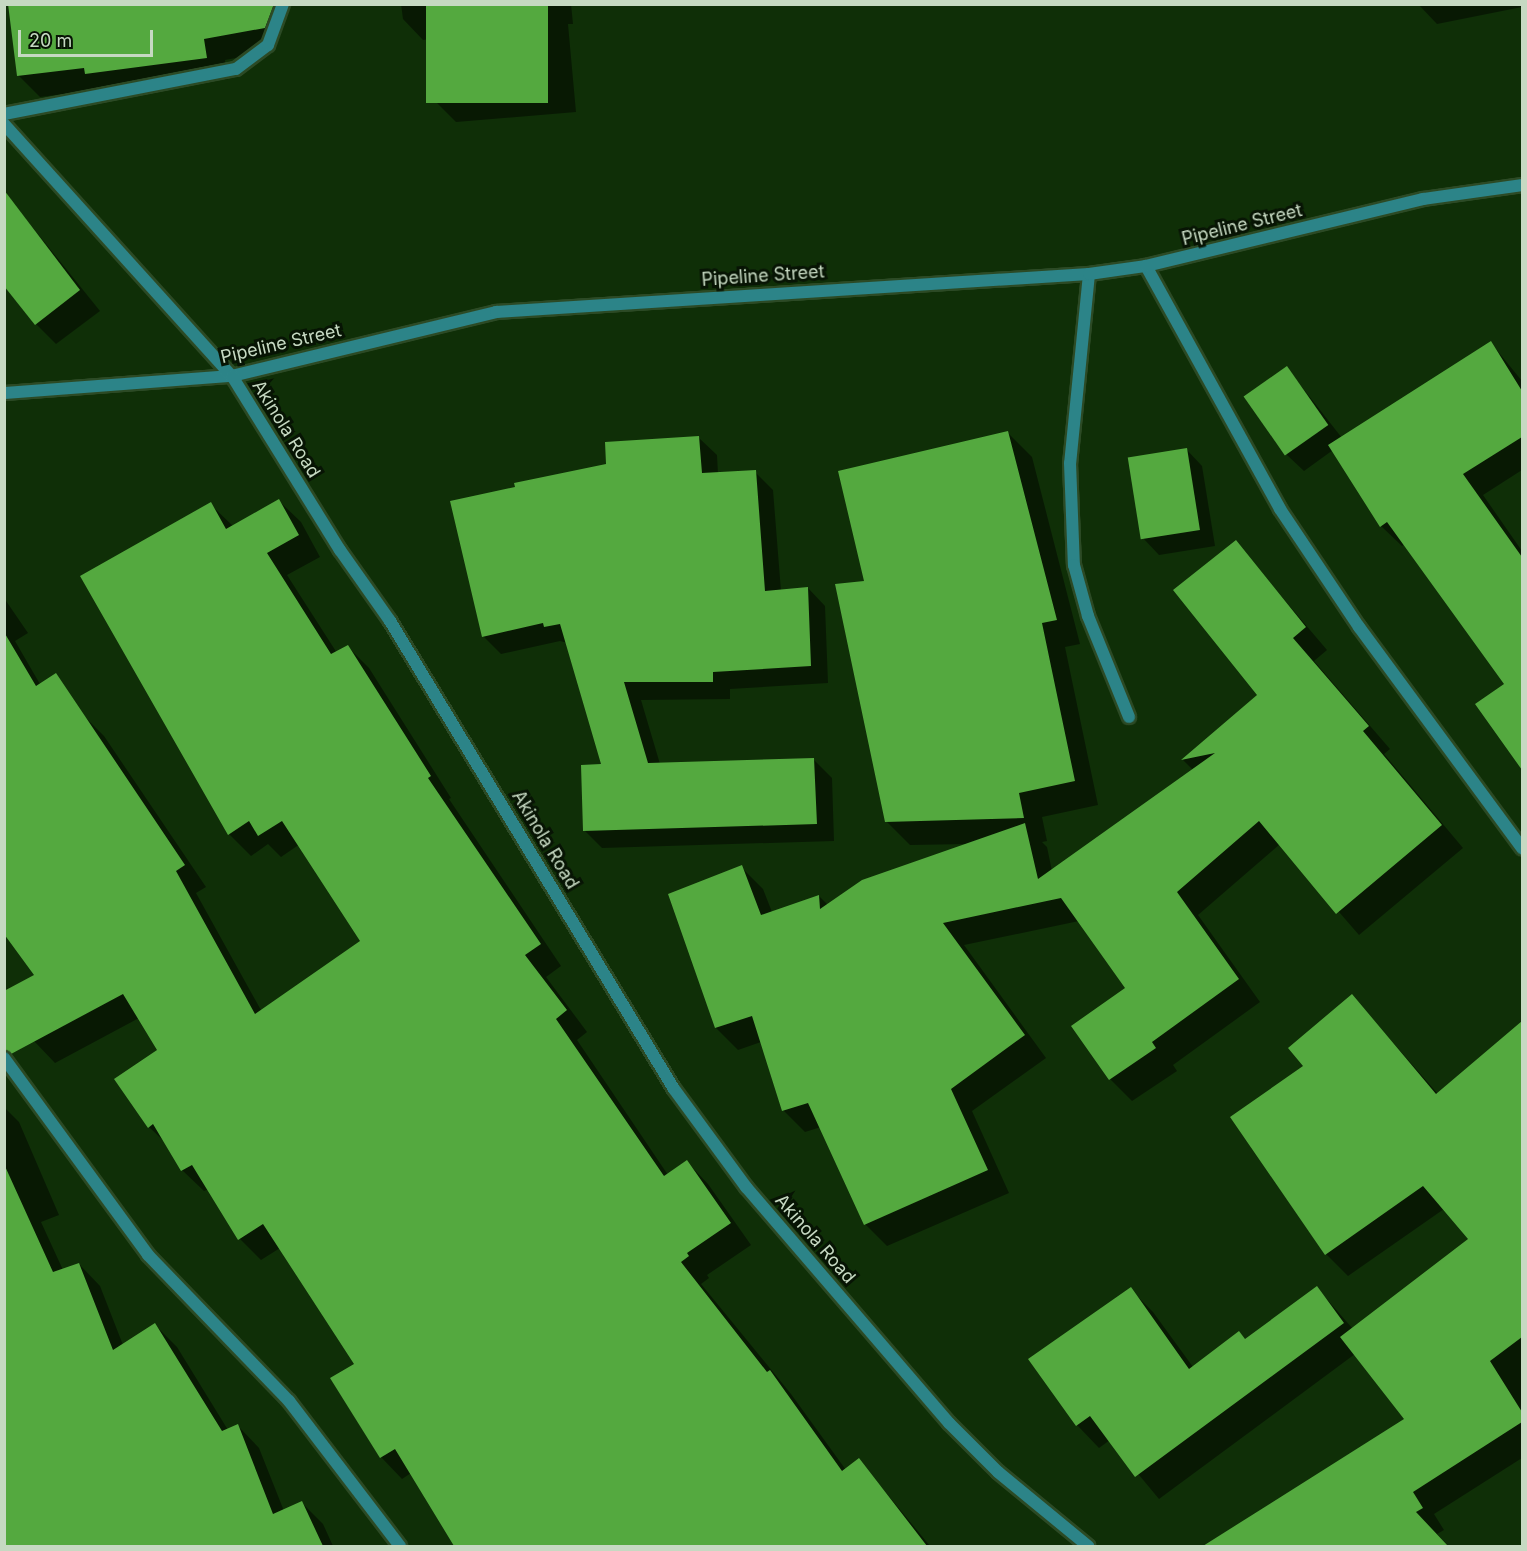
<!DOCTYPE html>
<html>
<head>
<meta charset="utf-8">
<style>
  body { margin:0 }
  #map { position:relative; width:1527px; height:1551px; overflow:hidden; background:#0f2f07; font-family:Inter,sans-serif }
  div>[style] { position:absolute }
  .shadow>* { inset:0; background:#0007 }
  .building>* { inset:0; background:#54a93f; transform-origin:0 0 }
  .roads { filter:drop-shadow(2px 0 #2c4a25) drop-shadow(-2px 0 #2c4a25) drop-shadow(0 2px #2c4a25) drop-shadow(0 -2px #2c4a25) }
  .minor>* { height:12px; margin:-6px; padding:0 6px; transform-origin:6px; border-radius:6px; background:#2c8488 }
  .tertiary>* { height:12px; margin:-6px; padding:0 6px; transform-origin:6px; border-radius:6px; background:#2c8488 }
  span { translate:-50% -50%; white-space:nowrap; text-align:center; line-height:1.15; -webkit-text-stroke:6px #071404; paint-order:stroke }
  .street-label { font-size:18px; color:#c6d9c2 }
  .frame { position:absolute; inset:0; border:6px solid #c6d9c2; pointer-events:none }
  .scale { position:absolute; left:18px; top:30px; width:135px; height:27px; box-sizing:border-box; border:3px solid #c6d9c2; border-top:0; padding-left:8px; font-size:18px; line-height:21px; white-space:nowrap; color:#c6d9c2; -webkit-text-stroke:4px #071404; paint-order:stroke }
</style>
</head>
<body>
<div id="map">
  <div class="shadow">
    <i style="clip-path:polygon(4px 4px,264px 4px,273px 51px,225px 60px,228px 79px,108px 94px,103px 89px,40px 97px,19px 76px,10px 5px)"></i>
    <i style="clip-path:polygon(401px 4px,571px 4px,573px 24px,568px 24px,576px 112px,456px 122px,436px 102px,430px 39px,423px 40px,403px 19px)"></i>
    <i style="clip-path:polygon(1418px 4px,1522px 4px,1522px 7px,1437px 24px)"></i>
    <i style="clip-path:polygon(4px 192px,100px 311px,56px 344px,36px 324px)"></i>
    <i style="clip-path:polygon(1491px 343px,1522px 381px,1522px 470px,1483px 495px,1522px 551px,1522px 762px,1509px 749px,1506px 684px,1405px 544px,1402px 546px,1381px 526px,1333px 450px,1304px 471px,1287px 455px,1287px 368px,1342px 438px)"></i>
    <i style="clip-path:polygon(1008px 433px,1032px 457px,1080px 644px,1065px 647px,1098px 805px,1042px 817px,1047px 841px,1042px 842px,1047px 847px,1052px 871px,1193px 770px,1183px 760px,1259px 695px,1235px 542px,1327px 650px,1314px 661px,1390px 749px,1384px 754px,1463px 848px,1359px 935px,1280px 844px,1198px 915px,1260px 1002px,1173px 1065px,1177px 1071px,1132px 1101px,1110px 1079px,1127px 988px,1079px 921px,964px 945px,1046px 1058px,972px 1111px,1009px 1193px,887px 1246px,865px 1224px,821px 1127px,805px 1132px,783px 1110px,761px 1042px,738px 1050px,716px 1028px,741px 867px,763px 889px,772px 912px,819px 896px,828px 905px,969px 844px,910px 845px,886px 821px,866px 582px)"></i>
    <i style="clip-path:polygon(699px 438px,717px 455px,718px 474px,755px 472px,773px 490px,781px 591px,808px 588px,825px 606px,828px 683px,730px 689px,730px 699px,641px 700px,660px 764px,814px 760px,832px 778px,834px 841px,602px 848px,584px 830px,603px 765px,568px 643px,560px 641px,501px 654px,483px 636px,607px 465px)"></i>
    <i style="clip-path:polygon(1186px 449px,1202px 466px,1215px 546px,1159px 555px,1143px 538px)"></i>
    <i style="clip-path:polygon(279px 501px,301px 522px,320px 557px,287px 575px,337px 653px,347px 646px,369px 668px,451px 798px,449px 799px,561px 966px,546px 977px,587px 1032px,577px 1040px,668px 1175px,687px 1162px,708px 1184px,751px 1245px,707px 1275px,709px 1278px,701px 1284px,791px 1394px,846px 1470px,859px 1460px,930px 1546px,455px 1546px,411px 1473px,402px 1479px,381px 1457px,332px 1379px,356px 1364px,280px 1248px,261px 1260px,240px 1239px,209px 1189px,204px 1191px,182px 1170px,167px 1144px,149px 1127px,159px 1050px,139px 1018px,55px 1063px,34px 1041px,37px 975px,83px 715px,104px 736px,206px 887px,196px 893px,262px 1012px,362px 941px,300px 844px,281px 857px,268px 844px,251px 856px,229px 834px,139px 677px,210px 504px,233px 526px)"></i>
    <i style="clip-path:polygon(4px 598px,28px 633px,15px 641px,44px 691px,4px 714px)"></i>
    <i style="clip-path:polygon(1352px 996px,1438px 1094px,1522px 1023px,1522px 1458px,1434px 1514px,1444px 1530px,1437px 1534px,1448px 1546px,1242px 1546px,1232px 1530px,1406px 1420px,1355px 1354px,1159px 1499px,1110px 1440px,1099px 1448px,1077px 1425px,1130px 1289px,1153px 1312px,1193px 1367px,1246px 1340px,1317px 1288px,1353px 1329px,1470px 1239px,1444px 1209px,1348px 1276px,1326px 1254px,1305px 1066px)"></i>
    <i style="clip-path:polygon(4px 1107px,19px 1122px,59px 1215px,41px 1222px,63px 1270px,79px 1264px,100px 1286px,123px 1345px,155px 1325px,177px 1347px,228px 1430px,238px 1426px,259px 1448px,284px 1511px,302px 1503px,323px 1524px,333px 1546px,4px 1546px)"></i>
  </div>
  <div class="building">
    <i style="clip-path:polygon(8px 4px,274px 4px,265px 28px,204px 39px,207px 58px,85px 74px,84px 68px,17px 76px)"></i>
    <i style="left:426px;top:4px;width:122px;height:99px"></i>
    <i style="clip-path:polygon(4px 190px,80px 290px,35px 325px,4px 286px)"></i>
    <i style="clip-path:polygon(1491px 341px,1522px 391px,1522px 437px,1463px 474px,1522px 557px,1522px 770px,1475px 704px,1504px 684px,1387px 522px,1380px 527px,1328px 445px)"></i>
    <i style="left:1287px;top:366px;width:72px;height:53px;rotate:55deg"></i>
    <i style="clip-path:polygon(1008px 431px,1057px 620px,1042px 623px,1075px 781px,1019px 793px,1024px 818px,885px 822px,835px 584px,864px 581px,838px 471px)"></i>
    <i style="clip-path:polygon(699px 436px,702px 473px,756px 470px,765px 591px,808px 587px,811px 666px,713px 672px,713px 682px,624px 682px,648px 763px,814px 758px,817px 824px,583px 831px,581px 765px,601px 764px,560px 624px,544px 627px,543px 623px,482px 637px,450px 501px,515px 487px,514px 483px,606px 464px,605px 442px)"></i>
    <i style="left:1187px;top:448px;width:83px;height:60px;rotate:81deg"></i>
    <i style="clip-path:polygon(279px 499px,299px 535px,267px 553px,331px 654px,348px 645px,431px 776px,428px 778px,541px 944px,525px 955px,567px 1010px,556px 1019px,664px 1176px,687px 1160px,731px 1223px,687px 1253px,689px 1256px,681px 1262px,767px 1372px,770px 1370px,842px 1471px,859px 1458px,927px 1546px,454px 1546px,395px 1449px,380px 1458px,330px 1378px,354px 1364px,263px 1224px,238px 1240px,192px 1165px,181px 1171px,153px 1124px,148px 1128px,114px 1079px,157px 1050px,123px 994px,11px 1054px,4px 1050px,4px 991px,34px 975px,4px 934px,4px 632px,36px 686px,56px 673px,185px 865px,176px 871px,255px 1014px,360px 941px,282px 821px,258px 836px,249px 821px,228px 835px,80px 576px,211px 502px,226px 529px)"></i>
    <i style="clip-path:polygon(1236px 540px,1306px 627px,1293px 638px,1369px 726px,1363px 731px,1442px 825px,1336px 914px,1259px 821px,1177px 892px,1239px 979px,1152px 1042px,1156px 1048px,1109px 1080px,1071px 1026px,1125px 988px,1061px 898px,943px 923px,1025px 1035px,951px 1089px,988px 1170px,864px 1225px,808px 1103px,782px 1111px,752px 1016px,715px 1028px,668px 894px,742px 865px,761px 915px,819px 895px,820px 909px,862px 880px,1025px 823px,1038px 879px,1215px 753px,1181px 760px,1257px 695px,1173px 590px)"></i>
    <i style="clip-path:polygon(1352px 994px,1436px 1094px,1522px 1021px,1522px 1337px,1490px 1361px,1522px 1412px,1522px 1422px,1413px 1492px,1423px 1508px,1416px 1512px,1448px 1546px,1203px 1546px,1404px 1419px,1340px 1337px,1468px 1239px,1423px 1186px,1325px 1255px,1230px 1117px,1303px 1066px,1288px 1048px)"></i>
    <i style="clip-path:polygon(4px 1164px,53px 1272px,79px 1263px,113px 1350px,155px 1323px,222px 1431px,238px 1424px,273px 1514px,302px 1501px,323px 1546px,4px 1546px)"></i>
    <i style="clip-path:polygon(1317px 1286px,1344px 1323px,1135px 1477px,1090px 1416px,1076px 1426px,1028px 1359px,1131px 1287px,1189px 1369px,1239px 1331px,1245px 1339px)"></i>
  </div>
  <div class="roads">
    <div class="minor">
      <i style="left:4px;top:114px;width:236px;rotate:-11deg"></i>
      <i style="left:236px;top:69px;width:40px;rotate:-37deg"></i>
      <i style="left:268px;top:45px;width:44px;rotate:-69.9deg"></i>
      <i style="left:1146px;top:266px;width:277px;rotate:61.1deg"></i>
      <i style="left:1280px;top:509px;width:142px;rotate:56.2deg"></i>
      <i style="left:1359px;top:627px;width:275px;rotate:53.6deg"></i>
      <i style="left:1089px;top:274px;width:190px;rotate:95.7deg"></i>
      <i style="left:1070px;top:463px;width:102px;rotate:87.8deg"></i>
      <i style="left:1074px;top:565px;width:53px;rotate:74.6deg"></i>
      <i style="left:1088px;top:616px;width:109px;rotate:67.9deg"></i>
      <i style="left:4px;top:393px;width:229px;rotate:-4.3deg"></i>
      <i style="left:232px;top:376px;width:272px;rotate:-13.6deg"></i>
      <i style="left:496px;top:312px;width:594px;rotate:-3.67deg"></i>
      <i style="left:1089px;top:274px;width:58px;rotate:-8deg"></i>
      <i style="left:1146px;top:266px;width:285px;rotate:-13.6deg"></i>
      <i style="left:1423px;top:199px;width:100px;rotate:-8deg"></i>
      <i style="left:4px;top:1058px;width:244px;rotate:53.8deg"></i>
      <i style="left:148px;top:1255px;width:203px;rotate:46deg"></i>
      <i style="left:289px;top:1401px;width:183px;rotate:52.6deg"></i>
    </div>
    <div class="tertiary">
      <i style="left:4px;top:124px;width:340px;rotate:47.9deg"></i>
      <i style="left:232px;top:376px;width:205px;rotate:58.2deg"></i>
      <i style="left:340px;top:550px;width:87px;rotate:54.8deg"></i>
      <i style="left:390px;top:621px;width:547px;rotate:58.75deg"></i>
      <i style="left:674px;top:1089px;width:122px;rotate:53.7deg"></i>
      <i style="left:746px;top:1187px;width:311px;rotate:49.3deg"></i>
      <i style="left:949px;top:1423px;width:69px;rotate:45deg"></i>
      <i style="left:998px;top:1472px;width:117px;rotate:39.4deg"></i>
    </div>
  </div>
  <div class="street-label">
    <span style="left:1242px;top:225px;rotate:-14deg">Pipeline Street</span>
    <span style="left:763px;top:276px;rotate:-4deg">Pipeline Street</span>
    <span style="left:281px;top:344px;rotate:-13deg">Pipeline Street</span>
    <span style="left:286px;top:429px;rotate:58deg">Akinola Road</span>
    <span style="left:545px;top:840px;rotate:59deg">Akinola Road</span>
    <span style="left:815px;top:1239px;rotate:49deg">Akinola Road</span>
  </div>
  <div class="frame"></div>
  <div class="scale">20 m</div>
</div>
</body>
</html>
